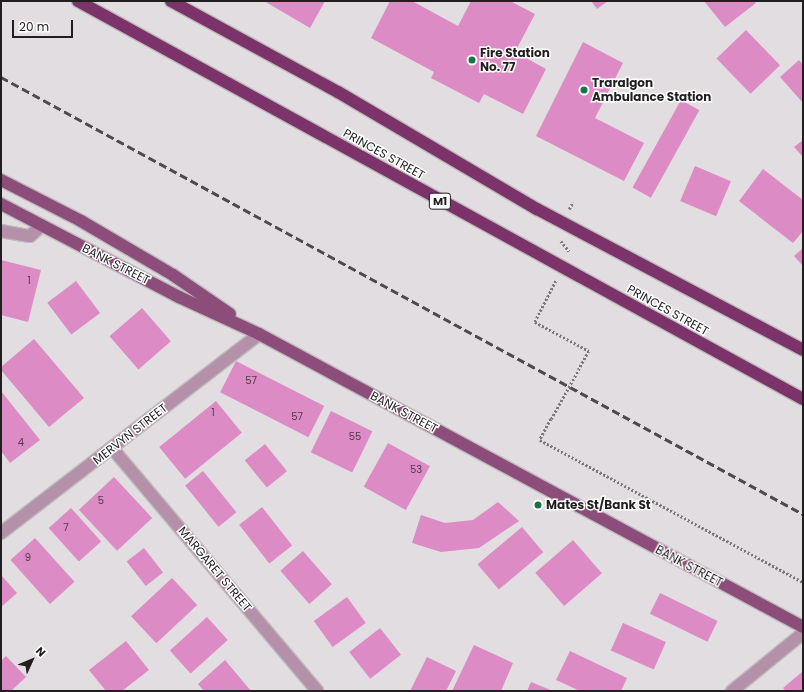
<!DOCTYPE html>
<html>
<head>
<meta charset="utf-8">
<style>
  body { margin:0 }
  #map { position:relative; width:804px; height:692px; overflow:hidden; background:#e2dde0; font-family:Poppins,sans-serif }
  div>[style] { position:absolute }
  .building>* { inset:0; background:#dc8bc5; transform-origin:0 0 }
  .path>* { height:2.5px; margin-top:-1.25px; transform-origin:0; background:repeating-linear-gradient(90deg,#7a7779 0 2px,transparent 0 4px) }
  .roads { filter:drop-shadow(1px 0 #bfbbbd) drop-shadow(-1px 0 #bfbbbd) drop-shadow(0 1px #bfbbbd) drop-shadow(0 -1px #bfbbbd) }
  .minor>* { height:12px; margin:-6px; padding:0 6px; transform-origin:6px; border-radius:6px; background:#b490a9 }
  .major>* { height:12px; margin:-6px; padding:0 6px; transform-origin:6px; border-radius:6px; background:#8c4d7a }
  .highway>* { height:12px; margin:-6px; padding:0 6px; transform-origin:6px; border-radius:6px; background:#7c3369 }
  .rail>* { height:3px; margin-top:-1.5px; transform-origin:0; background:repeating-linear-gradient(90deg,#4d4a4b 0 8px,transparent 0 12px) }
  .path-bridge>* { height:2.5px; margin-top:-1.25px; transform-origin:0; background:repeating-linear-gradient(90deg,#7a7779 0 2px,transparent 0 4px) }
  .dots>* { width:11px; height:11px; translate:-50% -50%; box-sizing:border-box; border:2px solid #fff; border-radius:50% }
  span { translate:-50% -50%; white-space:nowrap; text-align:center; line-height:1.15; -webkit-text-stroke:3px #fff; paint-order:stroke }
  .number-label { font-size:10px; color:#4f3948 }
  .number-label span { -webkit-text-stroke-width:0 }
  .shield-label span { padding:1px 3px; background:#fff; border:1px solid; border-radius:3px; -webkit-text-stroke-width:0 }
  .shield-label { font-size:11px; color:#201e1f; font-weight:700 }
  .poi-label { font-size:12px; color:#201e1f; font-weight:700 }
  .left { translate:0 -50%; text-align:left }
  .street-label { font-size:12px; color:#201e1f }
  .frame { position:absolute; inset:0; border:2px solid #201e1f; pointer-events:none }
  .north { position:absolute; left:12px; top:640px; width:40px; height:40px; -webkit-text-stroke:3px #fff; paint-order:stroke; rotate:46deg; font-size:11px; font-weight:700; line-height:16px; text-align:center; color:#201e1f }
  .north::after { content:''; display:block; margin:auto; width:14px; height:18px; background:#201e1f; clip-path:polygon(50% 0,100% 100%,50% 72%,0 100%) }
  .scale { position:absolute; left:12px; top:20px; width:61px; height:18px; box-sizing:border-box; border:2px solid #201e1f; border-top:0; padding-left:5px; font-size:12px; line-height:14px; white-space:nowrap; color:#201e1f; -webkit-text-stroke:3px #fff; paint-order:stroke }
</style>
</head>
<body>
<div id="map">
  <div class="building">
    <i style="clip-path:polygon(264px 1px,325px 1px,310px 28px)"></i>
    <i style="clip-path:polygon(390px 1px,412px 1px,458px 26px,471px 1px,510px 1px,535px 14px,515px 52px,546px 69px,523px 114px,484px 94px,479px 103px,431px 78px,434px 72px,371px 38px)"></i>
    <i style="clip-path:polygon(591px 1px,608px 1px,597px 9px)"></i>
    <i style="clip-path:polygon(704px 1px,754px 1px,756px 3px,725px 27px)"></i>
    <i style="left:746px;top:30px;width:49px;height:41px;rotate:46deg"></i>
    <i style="clip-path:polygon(583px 42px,623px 63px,595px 118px,644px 143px,624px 181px,536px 136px)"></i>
    <i style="clip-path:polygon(799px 60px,803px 65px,803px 103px,780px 77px)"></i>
    <i style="left:681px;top:100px;width:21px;height:100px;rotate:29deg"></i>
    <i style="clip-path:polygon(803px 140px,803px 157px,794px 147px)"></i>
    <i style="left:695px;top:166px;width:39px;height:38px;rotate:23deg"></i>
    <i style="clip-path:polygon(763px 169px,803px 200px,803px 231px,793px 243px,739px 201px)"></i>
    <i style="clip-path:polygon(803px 248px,803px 266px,794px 256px)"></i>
    <i style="clip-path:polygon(1px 260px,41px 270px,28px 322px,1px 315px)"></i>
    <i style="left:76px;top:281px;width:40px;height:36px;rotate:53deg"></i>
    <i style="left:142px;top:308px;width:44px;height:43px;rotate:49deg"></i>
    <i style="clip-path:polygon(34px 339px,84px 398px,49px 427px,1px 370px,1px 367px)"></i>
    <i style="left:236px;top:361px;width:99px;height:35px;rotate:27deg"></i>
    <i style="clip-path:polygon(1px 391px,40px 440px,10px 463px,1px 451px)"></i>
    <i style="left:216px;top:401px;width:41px;height:73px;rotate:51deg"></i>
    <i style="left:331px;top:411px;width:46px;height:46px;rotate:26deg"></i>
    <i style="left:388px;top:443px;width:48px;height:50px;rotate:29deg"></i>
    <i style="left:265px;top:444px;width:35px;height:26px;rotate:51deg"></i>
    <i style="left:203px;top:471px;width:53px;height:23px;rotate:51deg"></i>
    <i style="left:114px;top:477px;width:56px;height:48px;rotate:47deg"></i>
    <i style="clip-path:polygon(498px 502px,519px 521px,479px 548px,441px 552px,412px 543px,421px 515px,445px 523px,473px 520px)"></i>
    <i style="left:262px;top:507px;width:49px;height:29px;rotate:52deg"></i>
    <i style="left:71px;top:508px;width:45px;height:30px;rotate:48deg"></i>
    <i style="left:522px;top:527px;width:33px;height:58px;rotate:50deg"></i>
    <i style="left:35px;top:538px;width:59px;height:33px;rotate:48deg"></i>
    <i style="left:573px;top:540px;width:44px;height:50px;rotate:49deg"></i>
    <i style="left:144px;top:548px;width:31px;height:22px;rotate:52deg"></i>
    <i style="left:303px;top:551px;width:44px;height:30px;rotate:49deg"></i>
    <i style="clip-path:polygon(1px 575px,17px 593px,1px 607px)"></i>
    <i style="left:172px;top:578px;width:37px;height:56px;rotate:47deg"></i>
    <i style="left:660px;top:593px;width:64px;height:23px;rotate:26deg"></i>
    <i style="left:347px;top:597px;width:32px;height:41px;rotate:54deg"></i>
    <i style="left:207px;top:617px;width:31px;height:50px;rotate:48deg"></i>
    <i style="left:623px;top:623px;width:47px;height:30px;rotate:24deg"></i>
    <i style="left:380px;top:628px;width:34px;height:39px;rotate:52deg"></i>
    <i style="clip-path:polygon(126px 641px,149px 670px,122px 691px,106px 691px,89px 670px)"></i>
    <i style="clip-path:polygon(474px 645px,513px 663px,501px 691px,452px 691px)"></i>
    <i style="clip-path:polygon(570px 651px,627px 678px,621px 691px,580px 691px,556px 680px)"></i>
    <i style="clip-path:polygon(6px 656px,26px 677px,11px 691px,1px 691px,1px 661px)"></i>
    <i style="clip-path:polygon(427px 657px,456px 671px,446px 691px,410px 691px)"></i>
    <i style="clip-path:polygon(225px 660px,251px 691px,204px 691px,198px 684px)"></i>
    <i style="clip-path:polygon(802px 672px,803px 691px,786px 691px,783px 688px)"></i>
    <i style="clip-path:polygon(531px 682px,553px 691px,527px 691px)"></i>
  </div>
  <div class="path">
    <i style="left:569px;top:209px;width:8px;rotate:-60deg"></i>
    <i style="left:561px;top:241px;width:13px;rotate:51deg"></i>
    <i style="left:556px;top:281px;width:46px;rotate:117.1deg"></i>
    <i style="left:535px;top:322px;width:61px;rotate:28.2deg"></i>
    <i style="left:589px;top:351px;width:21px;rotate:119deg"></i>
    <i style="left:551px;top:419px;width:24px;rotate:118deg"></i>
    <i style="left:540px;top:440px;width:299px;rotate:28.4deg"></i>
  </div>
  <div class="roads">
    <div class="minor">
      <i style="left:1px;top:231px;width:29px;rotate:10deg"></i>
      <i style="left:30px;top:236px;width:15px;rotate:-42deg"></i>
      <i style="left:112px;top:448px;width:318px;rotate:49.8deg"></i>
      <i style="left:1px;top:533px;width:326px;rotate:-37.6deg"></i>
      <i style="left:732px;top:691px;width:92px;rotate:-39.2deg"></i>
    </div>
    <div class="major">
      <i style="left:1px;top:180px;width:90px;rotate:27.1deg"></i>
      <i style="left:81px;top:221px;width:107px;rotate:30.4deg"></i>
      <i style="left:173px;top:275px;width:69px;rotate:34.4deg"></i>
      <i style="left:1px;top:204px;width:201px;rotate:27.6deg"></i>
      <i style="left:179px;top:297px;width:88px;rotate:24.8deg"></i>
      <i style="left:259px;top:334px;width:618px;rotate:28.31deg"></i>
    </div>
    <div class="highway">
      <i style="left:78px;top:1px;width:827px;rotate:28.77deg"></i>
      <i style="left:171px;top:1px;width:190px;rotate:28.6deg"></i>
      <i style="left:338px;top:92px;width:231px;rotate:30.5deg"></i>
      <i style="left:537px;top:209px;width:301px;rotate:27.9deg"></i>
    </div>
  </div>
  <div class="rail">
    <i style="left:1px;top:77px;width:913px;rotate:28.59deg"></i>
  </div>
  <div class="path-bridge">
    <i style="left:551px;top:419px;width:57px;rotate:-60.8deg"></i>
  </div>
  <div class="dots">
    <i style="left:472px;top:60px;background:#16744a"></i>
    <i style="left:584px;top:90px;background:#16744a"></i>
    <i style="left:538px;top:505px;background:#16744a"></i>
  </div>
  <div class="number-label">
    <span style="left:29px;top:281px">1</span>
    <span style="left:251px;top:381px">57</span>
    <span style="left:213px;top:413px">1</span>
    <span style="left:297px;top:417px">57</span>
    <span style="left:355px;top:437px">55</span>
    <span style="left:21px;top:443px">4</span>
    <span style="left:416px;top:470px">53</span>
    <span style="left:101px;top:501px">5</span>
    <span style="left:66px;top:528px">7</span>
    <span style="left:28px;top:558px">9</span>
  </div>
  <div class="shield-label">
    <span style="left:440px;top:201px">M1</span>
  </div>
  <div class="poi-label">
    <span class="left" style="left:480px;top:60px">Fire Station<br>No. 77</span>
    <span class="left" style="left:592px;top:90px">Traralgon<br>Ambulance Station</span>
    <span class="left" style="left:546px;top:505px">Mates St/Bank St</span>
  </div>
  <div class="street-label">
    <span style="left:384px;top:154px;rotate:29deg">PRINCES STREET</span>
    <span style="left:116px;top:264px;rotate:27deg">BANK STREET</span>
    <span style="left:668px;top:310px;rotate:29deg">PRINCES STREET</span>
    <span style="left:404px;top:412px;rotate:28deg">BANK STREET</span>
    <span style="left:130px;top:434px;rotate:-38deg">MERVYN STREET</span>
    <span style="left:689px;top:566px;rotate:28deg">BANK STREET</span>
    <span style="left:215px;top:569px;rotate:50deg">MARGARET STREET</span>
  </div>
  <div class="frame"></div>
  <div class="north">N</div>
  <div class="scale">20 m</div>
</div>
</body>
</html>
